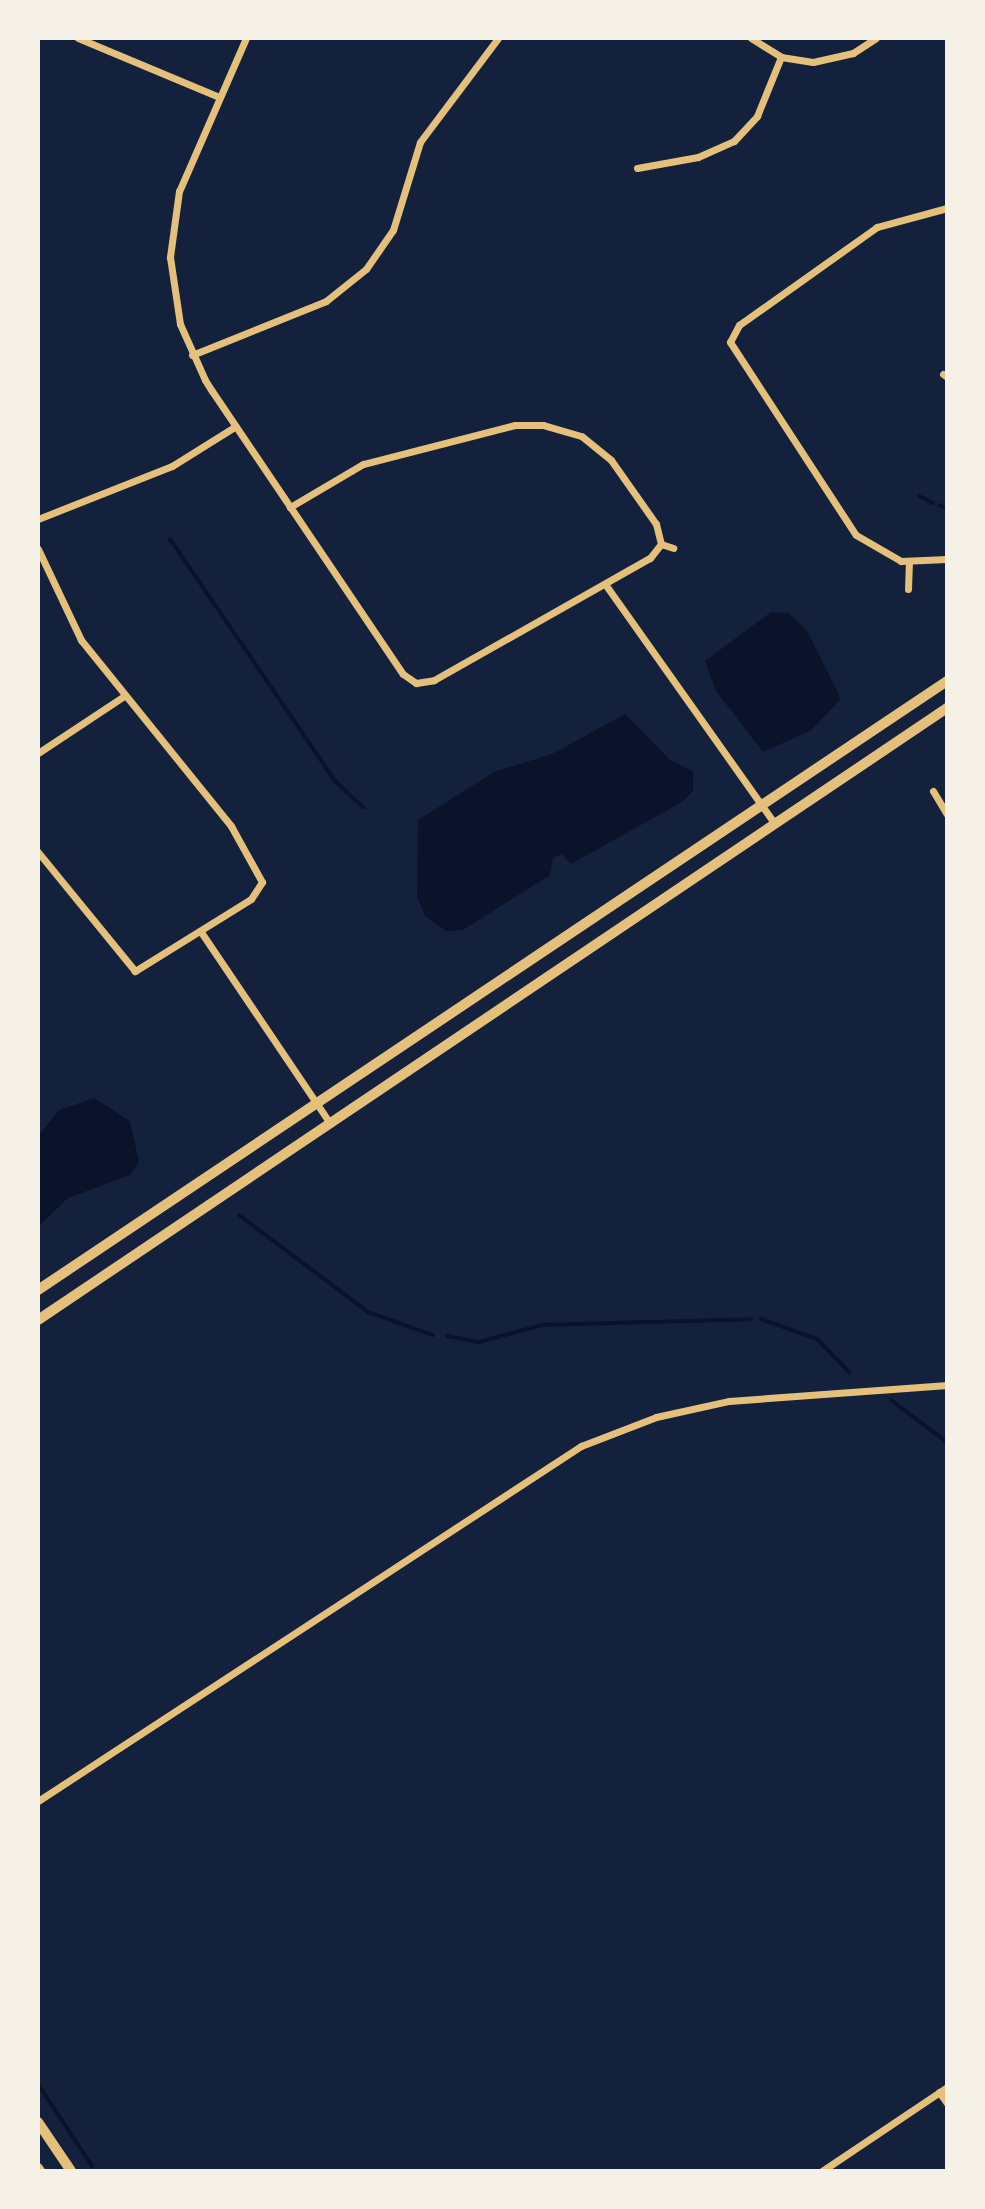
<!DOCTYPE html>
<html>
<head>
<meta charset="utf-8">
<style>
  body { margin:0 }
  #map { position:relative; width:985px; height:2209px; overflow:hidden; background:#14213d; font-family:"Noto Sans",sans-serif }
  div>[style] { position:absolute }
  .water>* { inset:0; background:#0b132b }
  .stream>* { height:4px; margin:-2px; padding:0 2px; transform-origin:2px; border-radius:2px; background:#0b132b }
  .minor>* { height:7px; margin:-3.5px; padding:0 3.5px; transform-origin:3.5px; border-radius:3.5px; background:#e5c07b }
  .secondary>* { height:10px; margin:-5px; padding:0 5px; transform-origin:5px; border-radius:5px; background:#e5c07b }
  span { translate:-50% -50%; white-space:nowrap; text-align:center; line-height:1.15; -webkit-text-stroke:8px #f6f1e7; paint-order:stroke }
  .frame { position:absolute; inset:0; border:40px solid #f6f1e7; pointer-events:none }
</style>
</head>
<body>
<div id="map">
  <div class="water">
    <i style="clip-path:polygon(771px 612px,788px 613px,806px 629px,841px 699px,810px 731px,763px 752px,716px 691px,705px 661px)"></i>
    <i style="clip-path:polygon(625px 714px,670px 760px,693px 771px,693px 791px,682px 802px,571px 864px,562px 854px,553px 858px,550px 875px,463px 930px,446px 931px,425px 916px,417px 897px,418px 820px,494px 772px,552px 754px)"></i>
    <i style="clip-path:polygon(94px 1098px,130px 1121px,139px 1162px,130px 1175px,68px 1198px,38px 1227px,38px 1136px,59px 1110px)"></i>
  </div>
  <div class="stream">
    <i style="left:919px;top:496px;width:16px;rotate:27deg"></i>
    <i style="left:939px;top:505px;width:9px;rotate:21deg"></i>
    <i style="left:170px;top:539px;width:294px;rotate:55.7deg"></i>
    <i style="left:336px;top:782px;width:37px;rotate:43deg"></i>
    <i style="left:239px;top:1215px;width:161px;rotate:36.9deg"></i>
    <i style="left:368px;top:1312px;width:69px;rotate:19.5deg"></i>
    <i style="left:761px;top:1319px;width:59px;rotate:19.7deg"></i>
    <i style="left:817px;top:1339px;width:47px;rotate:45.9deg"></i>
    <i style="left:447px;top:1336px;width:33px;rotate:11deg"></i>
    <i style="left:479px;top:1342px;width:65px;rotate:-15.1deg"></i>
    <i style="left:542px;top:1325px;width:209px;rotate:-1.6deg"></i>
    <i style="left:891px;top:1400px;width:70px;rotate:36.9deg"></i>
    <i style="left:38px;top:2084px;width:98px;rotate:56.6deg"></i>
  </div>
  <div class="minor">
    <i style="left:78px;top:38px;width:153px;rotate:22.7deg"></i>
    <i style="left:246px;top:38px;width:167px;rotate:113.6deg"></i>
    <i style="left:179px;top:191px;width:67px;rotate:97.8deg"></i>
    <i style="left:170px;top:257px;width:68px;rotate:81.5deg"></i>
    <i style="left:180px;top:324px;width:61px;rotate:65.9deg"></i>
    <i style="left:205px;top:380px;width:13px;rotate:58deg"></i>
    <i style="left:212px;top:391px;width:341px;rotate:56deg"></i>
    <i style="left:403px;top:674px;width:16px;rotate:35deg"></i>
    <i style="left:416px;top:683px;width:18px;rotate:-9deg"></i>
    <i style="left:434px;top:680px;width:248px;rotate:-29.5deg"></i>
    <i style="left:650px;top:558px;width:18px;rotate:-52deg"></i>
    <i style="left:661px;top:544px;width:21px;rotate:-104deg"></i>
    <i style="left:656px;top:524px;width:78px;rotate:-125.1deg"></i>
    <i style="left:611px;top:460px;width:38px;rotate:-141deg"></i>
    <i style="left:581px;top:436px;width:40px;rotate:-164deg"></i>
    <i style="left:543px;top:425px;width:28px;rotate:180deg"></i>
    <i style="left:515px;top:425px;width:157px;rotate:165.6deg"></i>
    <i style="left:363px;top:464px;width:85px;rotate:149.5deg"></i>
    <i style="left:751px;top:38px;width:36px;rotate:32deg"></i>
    <i style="left:781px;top:57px;width:32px;rotate:9deg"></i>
    <i style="left:813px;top:62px;width:41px;rotate:-12.7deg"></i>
    <i style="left:853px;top:53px;width:27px;rotate:-33deg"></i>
    <i style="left:637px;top:168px;width:62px;rotate:-10.2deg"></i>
    <i style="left:698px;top:157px;width:39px;rotate:-24deg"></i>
    <i style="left:734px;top:141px;width:34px;rotate:-47deg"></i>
    <i style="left:757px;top:116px;width:64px;rotate:-67.9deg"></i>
    <i style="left:947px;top:208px;width:73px;rotate:164.8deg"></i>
    <i style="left:877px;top:227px;width:169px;rotate:144.6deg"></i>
    <i style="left:739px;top:325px;width:19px;rotate:118deg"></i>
    <i style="left:730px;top:342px;width:230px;rotate:56.9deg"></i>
    <i style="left:856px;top:535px;width:52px;rotate:30deg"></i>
    <i style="left:901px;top:561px;width:46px;rotate:-2.5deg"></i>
    <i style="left:192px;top:355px;width:144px;rotate:-21.9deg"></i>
    <i style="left:326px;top:301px;width:51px;rotate:-38.7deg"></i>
    <i style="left:366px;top:269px;width:47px;rotate:-55.3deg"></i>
    <i style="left:393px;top:230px;width:92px;rotate:-72.9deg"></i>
    <i style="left:420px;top:142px;width:130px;rotate:-53.1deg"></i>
    <i style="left:943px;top:374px;width:5px;rotate:37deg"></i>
    <i style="left:38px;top:519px;width:144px;rotate:-21.6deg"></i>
    <i style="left:172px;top:466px;width:75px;rotate:-32deg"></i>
    <i style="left:661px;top:544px;width:13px;rotate:18deg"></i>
    <i style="left:38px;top:549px;width:101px;rotate:64.7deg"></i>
    <i style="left:81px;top:640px;width:239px;rotate:51.1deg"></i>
    <i style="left:231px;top:826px;width:64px;rotate:61deg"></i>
    <i style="left:262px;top:882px;width:20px;rotate:123deg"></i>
    <i style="left:251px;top:899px;width:137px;rotate:148.2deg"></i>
    <i style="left:135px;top:971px;width:154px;rotate:-129.2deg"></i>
    <i style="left:605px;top:584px;width:289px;rotate:54.7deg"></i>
    <i style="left:908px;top:589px;width:26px;rotate:-88deg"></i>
    <i style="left:38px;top:753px;width:103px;rotate:-33.5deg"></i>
    <i style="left:933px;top:791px;width:27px;rotate:59deg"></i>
    <i style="left:201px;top:932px;width:229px;rotate:56deg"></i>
    <i style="left:38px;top:1801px;width:649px;rotate:-33.18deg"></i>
    <i style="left:581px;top:1446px;width:80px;rotate:-21.1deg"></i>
    <i style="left:656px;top:1417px;width:75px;rotate:-12.4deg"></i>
    <i style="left:729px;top:1401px;width:219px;rotate:-4.2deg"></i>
    <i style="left:939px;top:2092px;width:14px;rotate:54deg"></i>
    <i style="left:822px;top:2171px;width:151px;rotate:-33.9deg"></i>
  </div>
  <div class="secondary">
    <i style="left:38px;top:1290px;width:1094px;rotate:-33.82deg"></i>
    <i style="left:38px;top:1320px;width:1096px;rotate:-33.95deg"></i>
    <i style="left:38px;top:2122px;width:59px;rotate:56deg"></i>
    <i style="left:38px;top:2168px;width:4px;rotate:56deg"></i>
  </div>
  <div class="frame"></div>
</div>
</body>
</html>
